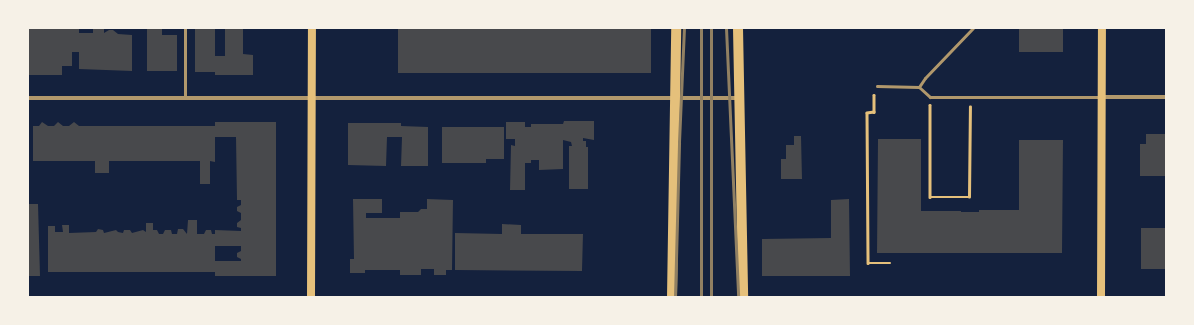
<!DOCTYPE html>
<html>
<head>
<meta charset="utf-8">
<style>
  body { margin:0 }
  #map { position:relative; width:1194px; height:325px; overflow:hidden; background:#14213d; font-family:"Roboto Condensed",sans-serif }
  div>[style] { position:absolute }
  .building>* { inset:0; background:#48494c; transform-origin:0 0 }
  .path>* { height:2.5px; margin:-1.25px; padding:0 1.25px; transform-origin:1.25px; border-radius:1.25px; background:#e5c07b }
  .service>* { height:3px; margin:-1.5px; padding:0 1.5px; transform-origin:1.5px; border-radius:1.5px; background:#b1986c }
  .minor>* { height:4px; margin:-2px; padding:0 2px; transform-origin:2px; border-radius:2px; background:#b1986c }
  .secondary>* { height:8px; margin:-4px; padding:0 4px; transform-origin:4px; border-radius:4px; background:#e5c07b }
  .primary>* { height:10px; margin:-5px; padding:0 5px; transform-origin:5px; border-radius:5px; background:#e5c07b }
  .rail>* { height:3px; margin:-1.5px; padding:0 1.5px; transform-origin:1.5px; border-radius:1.5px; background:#918062 }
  span { translate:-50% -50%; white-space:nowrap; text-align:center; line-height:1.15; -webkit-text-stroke:4px #f6f1e7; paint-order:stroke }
  .frame { position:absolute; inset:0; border:29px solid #f6f1e7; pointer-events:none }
</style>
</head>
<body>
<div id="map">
  <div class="building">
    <i style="clip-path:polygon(28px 28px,73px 28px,79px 29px,79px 33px,93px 33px,93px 28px,104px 28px,104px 33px,109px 30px,113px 30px,118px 34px,132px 35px,132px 71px,79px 69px,79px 52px,72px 52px,72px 66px,62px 66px,62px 75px,28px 75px)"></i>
    <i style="clip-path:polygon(147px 28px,162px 28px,162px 35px,177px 35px,177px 71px,147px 71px)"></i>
    <i style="clip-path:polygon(195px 28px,215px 28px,215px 56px,225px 56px,225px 28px,243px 28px,243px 54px,253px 55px,253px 75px,215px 75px,215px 72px,195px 72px)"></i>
    <i style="left:398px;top:28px;width:253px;height:45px"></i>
    <i style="left:1019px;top:28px;width:44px;height:24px"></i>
    <i style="clip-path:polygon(564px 121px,594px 121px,594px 140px,583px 138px,583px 141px,586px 141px,586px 147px,588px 147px,588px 189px,569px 189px,569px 146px,572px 146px,571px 142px,563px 140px,563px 169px,539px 170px,539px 160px,531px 160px,531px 163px,525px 163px,525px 190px,510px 190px,511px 145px,515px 146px,515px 139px,506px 139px,506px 122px,525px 122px,525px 127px,531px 127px,531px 124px,563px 124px)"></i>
    <i style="clip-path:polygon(42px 122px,48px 126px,54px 126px,58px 122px,63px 126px,69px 126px,74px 122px,79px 126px,215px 126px,215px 122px,276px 122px,276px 276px,215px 276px,215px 261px,241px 261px,241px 259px,237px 257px,237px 253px,241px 251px,241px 246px,215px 246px,215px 230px,241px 231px,241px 228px,237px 227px,237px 223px,241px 220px,241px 213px,237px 211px,237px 207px,241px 205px,241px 200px,237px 200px,236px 137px,215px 137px,215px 162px,210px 161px,210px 184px,200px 184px,200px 161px,109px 161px,109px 173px,95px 173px,95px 161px,33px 161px,33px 126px,39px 126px)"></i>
    <i style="clip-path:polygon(348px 123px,401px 123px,401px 126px,428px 127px,428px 166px,401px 166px,402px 137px,387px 137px,386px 166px,348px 165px)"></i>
    <i style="clip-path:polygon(442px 127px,504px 127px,504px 159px,486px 159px,486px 163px,442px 163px)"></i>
    <i style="clip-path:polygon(1146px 134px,1166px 134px,1166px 176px,1140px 176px,1140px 144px,1146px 144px)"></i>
    <i style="clip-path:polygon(794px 136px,801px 136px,802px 179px,781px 179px,781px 159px,786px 159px,786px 145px,794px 145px)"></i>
    <i style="clip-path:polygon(878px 139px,921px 139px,921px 211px,961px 211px,961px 212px,979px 212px,979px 210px,1019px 210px,1019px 140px,1063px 140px,1062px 253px,877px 253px)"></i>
    <i style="clip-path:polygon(353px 199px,382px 199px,382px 213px,366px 213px,366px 218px,400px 218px,400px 212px,418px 212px,421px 209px,427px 209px,427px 199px,453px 200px,452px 270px,446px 270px,446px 275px,434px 275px,434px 269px,421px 269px,421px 275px,400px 275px,400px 270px,365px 270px,365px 273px,350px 273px,350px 259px,354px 259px)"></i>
    <i style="clip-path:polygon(849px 199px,850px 276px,762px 276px,762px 239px,831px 238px,831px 200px)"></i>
    <i style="clip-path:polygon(28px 204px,38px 204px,40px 276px,28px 276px)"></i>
    <i style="clip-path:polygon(188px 220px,197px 220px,197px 234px,204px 234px,206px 230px,211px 230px,212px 234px,215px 234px,215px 272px,48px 272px,48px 226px,55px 226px,55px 232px,63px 232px,62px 225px,69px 225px,69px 233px,96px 232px,98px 229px,103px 230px,104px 233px,116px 230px,118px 232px,123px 233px,124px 230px,130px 230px,132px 233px,143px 230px,146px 232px,146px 223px,153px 223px,153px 230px,157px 230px,159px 234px,163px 234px,165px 230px,171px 230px,172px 234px,177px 234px,178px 229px,183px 229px,187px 234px)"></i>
    <i style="clip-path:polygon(502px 224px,521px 225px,521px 234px,583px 234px,582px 271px,455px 270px,455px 233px,502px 234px)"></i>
    <i style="left:1141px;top:228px;width:25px;height:41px"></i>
  </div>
  <div class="path">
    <i style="left:874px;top:95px;width:17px;rotate:90deg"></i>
    <i style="left:874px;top:112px;width:7px;rotate:172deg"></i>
    <i style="left:867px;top:113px;width:150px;rotate:89.6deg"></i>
    <i style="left:868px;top:263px;width:22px"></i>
    <i style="left:930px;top:105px;width:92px;rotate:90deg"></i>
    <i style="left:930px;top:197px;width:39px"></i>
    <i style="left:969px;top:197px;width:90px;rotate:-89.4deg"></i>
  </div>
  <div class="service">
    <i style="left:973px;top:28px;width:69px;rotate:133.8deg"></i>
    <i style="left:925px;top:78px;width:11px;rotate:124deg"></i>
    <i style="left:919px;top:87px;width:15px;rotate:42deg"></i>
    <i style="left:930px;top:97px;width:171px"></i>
    <i style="left:877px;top:86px;width:42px;rotate:1.4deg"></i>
    <i style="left:185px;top:98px;width:70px;rotate:-90deg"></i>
  </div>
  <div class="minor">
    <i style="left:1102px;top:97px;width:64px"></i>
    <i style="left:28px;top:98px;width:710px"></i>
  </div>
  <div class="secondary">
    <i style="left:311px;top:297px;width:269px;rotate:-89.8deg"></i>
    <i style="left:1101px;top:297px;width:269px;rotate:-89.8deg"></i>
  </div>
  <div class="primary">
    <i style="left:738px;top:28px;width:269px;rotate:88.9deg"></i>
    <i style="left:672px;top:297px;width:269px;rotate:-89.1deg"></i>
  </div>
  <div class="rail">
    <i style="left:726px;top:28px;width:269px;rotate:87.4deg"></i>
    <i style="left:675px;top:297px;width:155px;rotate:-88.5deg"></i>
    <i style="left:679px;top:142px;width:114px;rotate:-87.5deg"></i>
    <i style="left:701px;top:297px;width:269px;rotate:-90deg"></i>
    <i style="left:711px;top:297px;width:269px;rotate:-90deg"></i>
  </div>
  <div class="frame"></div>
</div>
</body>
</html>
